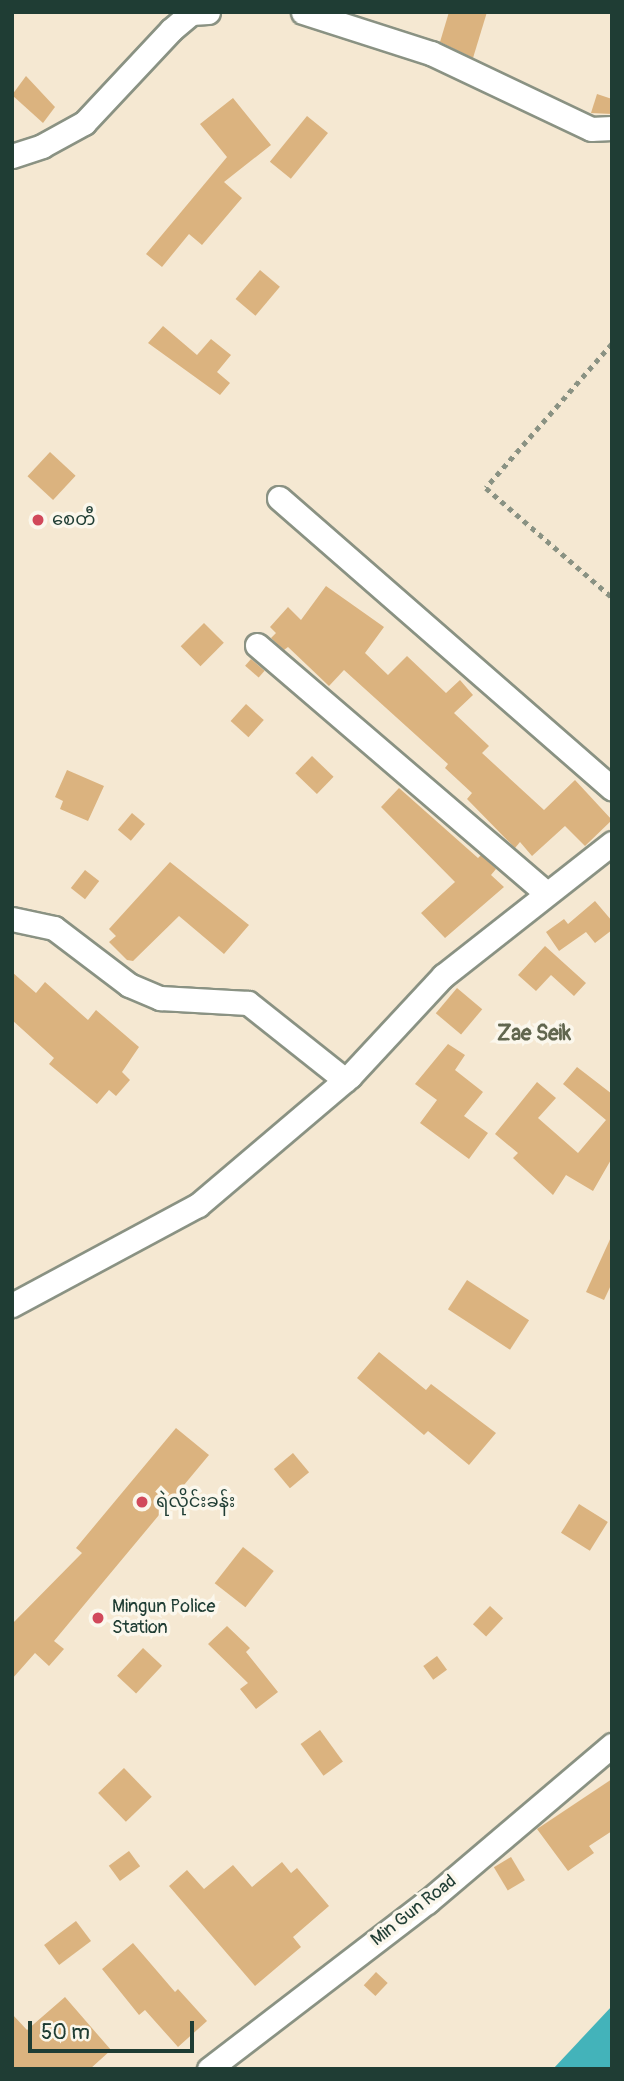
<!DOCTYPE html>
<html>
<head>
<meta charset="utf-8">
<style>
  body { margin:0 }
  #map { position:relative; width:624px; height:2081px; overflow:hidden; background:#f5e8d2; font-family:Pangolin,"Noto Sans Myanmar",sans-serif }
  div>[style] { position:absolute }
  .water>* { inset:0; background:#43b3ba }
  .building>* { inset:0; background:#dbb37f; transform-origin:0 0 }
  .path>* { height:4.5px; margin-top:-2.25px; transform-origin:0; background:repeating-linear-gradient(90deg,#8a9283 0 5px,transparent 0 10px) }
  .roads { filter:drop-shadow(2px 0 #8a9283) drop-shadow(-2px 0 #8a9283) drop-shadow(0 2px #8a9283) drop-shadow(0 -2px #8a9283) }
  .minor>* { height:23px; margin:-11.5px; padding:0 11.5px; transform-origin:11.5px; border-radius:11.5px; background:#fff }
  .dots>* { width:19px; height:19px; translate:-50% -50%; box-sizing:border-box; border:4px solid #fbf7ec; border-radius:50% }
  span { translate:-50% -50%; white-space:nowrap; text-align:center; line-height:1.15; -webkit-text-stroke:7px #fbf7ec; paint-order:stroke }
  .poi-label { font-size:18px; color:#1f3d34 }
  .left { translate:0 -50%; text-align:left }
  .street-label { font-size:18px; color:#1f3d34 }
  .quarter-label { font-size:21px; color:#61664e; font-weight:700 }
  .frame { position:absolute; inset:0; border:14px solid #1f3d34; pointer-events:none }
  .scale { position:absolute; left:28px; top:2021px; width:166px; height:32px; box-sizing:border-box; border:4px solid #1f3d34; border-top:0; padding-left:9px; font-size:21px; line-height:24px; white-space:nowrap; color:#1f3d34; -webkit-text-stroke:5px #fbf7ec; paint-order:stroke }
</style>
</head>
<body>
<div id="map">
  <div class="water">
    <i style="clip-path:polygon(612px 2006px,612px 2069px,553px 2069px)"></i>
  </div>
  <div class="building">
    <i style="clip-path:polygon(449px 12px,487px 12px,473px 58px,440px 42px)"></i>
    <i style="clip-path:polygon(26px 76px,55px 107px,43px 123px,12px 95px)"></i>
    <i style="clip-path:polygon(597px 94px,612px 99px,612px 114px,591px 113px)"></i>
    <i style="clip-path:polygon(233px 98px,271px 145px,224px 182px,242px 198px,202px 245px,189px 234px,162px 267px,146px 254px,227px 157px,200px 124px)"></i>
    <i style="left:307px;top:116px;width:27px;height:59px;rotate:39deg"></i>
    <i style="left:260px;top:270px;width:26px;height:38px;rotate:40deg"></i>
    <i style="clip-path:polygon(163px 326px,197px 355px,211px 339px,231px 355px,217px 372px,230px 383px,220px 395px,148px 343px)"></i>
    <i style="left:50px;top:452px;width:35px;height:33px;rotate:43deg"></i>
    <i style="clip-path:polygon(326px 586px,384px 627px,365px 653px,388px 675px,407px 656px,446px 693px,460px 680px,473px 695px,454px 713px,489px 746px,482px 753px,544px 810px,575px 780px,612px 820px,585px 846px,565px 826px,532px 856px,520px 842px,515px 848px,467px 799px,472px 793px,445px 768px,448px 764px,344px 670px,329px 686px,288px 647px,284px 650px,271px 638px,276px 633px,270px 627px,288px 607px,301px 620px)"></i>
    <i style="left:204px;top:623px;width:28px;height:33px;rotate:45deg"></i>
    <i style="left:251px;top:659px;width:18px;height:9px;rotate:41deg"></i>
    <i style="left:246px;top:704px;width:24px;height:23px;rotate:42deg"></i>
    <i style="left:312px;top:756px;width:30px;height:24px;rotate:44deg"></i>
    <i style="clip-path:polygon(67px 770px,104px 786px,88px 821px,60px 809px,63px 801px,55px 797px)"></i>
    <i style="clip-path:polygon(399px 788px,478px 858px,481px 855px,496px 869px,491px 875px,504px 887px,445px 938px,421px 913px,455px 882px,381px 807px)"></i>
    <i style="left:132px;top:813px;width:17px;height:22px;rotate:40deg"></i>
    <i style="clip-path:polygon(170px 862px,249px 925px,224px 954px,179px 916px,133px 961px,127px 960px,109px 942px,116px 936px,109px 929px)"></i>
    <i style="left:85px;top:870px;width:18px;height:23px;rotate:38deg"></i>
    <i style="clip-path:polygon(595px 901px,612px 921px,612px 930px,595px 943px,586px 932px,559px 951px,546px 932px,564px 919px,568px 924px)"></i>
    <i style="clip-path:polygon(545px 946px,586px 983px,574px 996px,551px 975px,536px 991px,518px 975px)"></i>
    <i style="clip-path:polygon(12px 972px,36px 993px,45px 982px,88px 1020px,96px 1010px,139px 1047px,122px 1072px,130px 1080px,116px 1096px,109px 1090px,97px 1104px,49px 1064px,54px 1058px,12px 1020px)"></i>
    <i style="left:457px;top:988px;width:33px;height:33px;rotate:40deg"></i>
    <i style="clip-path:polygon(448px 1044px,465px 1055px,455px 1070px,483px 1092px,464px 1116px,488px 1133px,469px 1159px,420px 1123px,437px 1100px,415px 1084px)"></i>
    <i style="clip-path:polygon(577px 1067px,612px 1094px,612px 1158px,593px 1191px,566px 1175px,553px 1195px,513px 1158px,518px 1153px,495px 1134px,537px 1082px,556px 1098px,538px 1118px,578px 1153px,606px 1120px,563px 1084px)"></i>
    <i style="clip-path:polygon(612px 1235px,612px 1283px,604px 1300px,586px 1292px)"></i>
    <i style="left:467px;top:1280px;width:74px;height:35px;rotate:33deg"></i>
    <i style="clip-path:polygon(379px 1352px,426px 1390px,431px 1384px,496px 1433px,469px 1465px,428px 1431px,424px 1435px,357px 1378px)"></i>
    <i style="clip-path:polygon(176px 1428px,209px 1455px,54px 1641px,64px 1649px,49px 1666px,35px 1653px,12px 1679px,12px 1624px,82px 1553px,76px 1548px)"></i>
    <i style="left:293px;top:1453px;width:25px;height:25px;rotate:50deg"></i>
    <i style="left:579px;top:1504px;width:34px;height:34px;rotate:32deg"></i>
    <i style="left:243px;top:1547px;width:39px;height:46px;rotate:38deg"></i>
    <i style="left:490px;top:1606px;width:18px;height:25px;rotate:43deg"></i>
    <i style="clip-path:polygon(227px 1626px,250px 1648px,246px 1652px,278px 1692px,256px 1709px,240px 1689px,248px 1683px,208px 1644px)"></i>
    <i style="left:143px;top:1648px;width:26px;height:38px;rotate:43deg"></i>
    <i style="left:437px;top:1656px;width:17px;height:17px;rotate:54deg"></i>
    <i style="left:320px;top:1730px;width:39px;height:24px;rotate:54deg"></i>
    <i style="left:124px;top:1768px;width:40px;height:36px;rotate:46deg"></i>
    <i style="clip-path:polygon(612px 1779px,612px 1831px,589px 1846px,594px 1853px,568px 1871px,537px 1829px)"></i>
    <i style="left:129px;top:1851px;width:19px;height:25px;rotate:54deg"></i>
    <i style="left:511px;top:1857px;width:27px;height:20px;rotate:59deg"></i>
    <i style="clip-path:polygon(282px 1862px,291px 1873px,297px 1868px,329px 1906px,293px 1937px,301px 1947px,255px 1986px,169px 1886px,187px 1870px,204px 1889px,233px 1865px,252px 1887px)"></i>
    <i style="left:76px;top:1921px;width:25px;height:40px;rotate:53deg"></i>
    <i style="clip-path:polygon(133px 1943px,175px 1992px,178px 1989px,207px 2021px,178px 2047px,145px 2010px,139px 2015px,102px 1969px)"></i>
    <i style="left:376px;top:1972px;width:16px;height:18px;rotate:43deg"></i>
    <i style="clip-path:polygon(65px 1997px,111px 2050px,90px 2069px,12px 2069px,12px 2014px,27px 2030px)"></i>
  </div>
  <div class="path">
    <i style="left:612px;top:344px;width:191px;rotate:131.2deg"></i>
    <i style="left:486px;top:488px;width:167px;rotate:40.9deg"></i>
  </div>
  <div class="roads">
    <div class="minor">
      <i style="left:303px;top:12px;width:134px;rotate:17.8deg"></i>
      <i style="left:431px;top:53px;width:177px;rotate:25.4deg"></i>
      <i style="left:591px;top:129px;width:21px;rotate:-3deg"></i>
      <i style="left:12px;top:156px;width:32px;rotate:-18deg"></i>
      <i style="left:42px;top:146px;width:48px;rotate:-28.7deg"></i>
      <i style="left:84px;top:123px;width:127px;rotate:-46.9deg"></i>
      <i style="left:171px;top:30px;width:26px;rotate:-40deg"></i>
      <i style="left:191px;top:13px;width:17px;rotate:-3deg"></i>
      <i style="left:279px;top:498px;width:442px;rotate:41.1deg"></i>
      <i style="left:257px;top:645px;width:379px;rotate:40.6deg"></i>
      <i style="left:12px;top:919px;width:43px;rotate:12.1deg"></i>
      <i style="left:54px;top:928px;width:94px;rotate:37.2deg"></i>
      <i style="left:129px;top:985px;width:34px;rotate:23deg"></i>
      <i style="left:160px;top:998px;width:88px;rotate:3.3deg"></i>
      <i style="left:248px;top:1003px;width:124px;rotate:38.4deg"></i>
      <i style="left:12px;top:1305px;width:211px;rotate:-28.3deg"></i>
      <i style="left:198px;top:1205px;width:199px;rotate:-40.3deg"></i>
      <i style="left:350px;top:1076px;width:137px;rotate:-47.1deg"></i>
      <i style="left:443px;top:976px;width:215px;rotate:-38.2deg"></i>
      <i style="left:209px;top:2069px;width:275px;rotate:-37.5deg"></i>
      <i style="left:427px;top:1902px;width:243px;rotate:-40.3deg"></i>
    </div>
  </div>
  <div class="dots">
    <i style="left:38px;top:520px;background:#d1495b"></i>
    <i style="left:142px;top:1502px;background:#d1495b"></i>
    <i style="left:98px;top:1618px;background:#d1495b"></i>
  </div>
  <div class="poi-label">
    <span class="left" style="left:52px;top:520px">စေတီ</span>
    <span class="left" style="left:156px;top:1502px">ရဲလိုင်းခန်း</span>
    <span class="left" style="left:112px;top:1618px">Mingun Police<br>Station</span>
  </div>
  <div class="street-label">
    <span style="left:414px;top:1911px;rotate:-38deg">Min Gun Road</span>
  </div>
  <div class="quarter-label">
    <span style="left:534px;top:1034px">Zae Seik</span>
  </div>
  <div class="frame"></div>
  <div class="scale">50 m</div>
</div>
</body>
</html>
